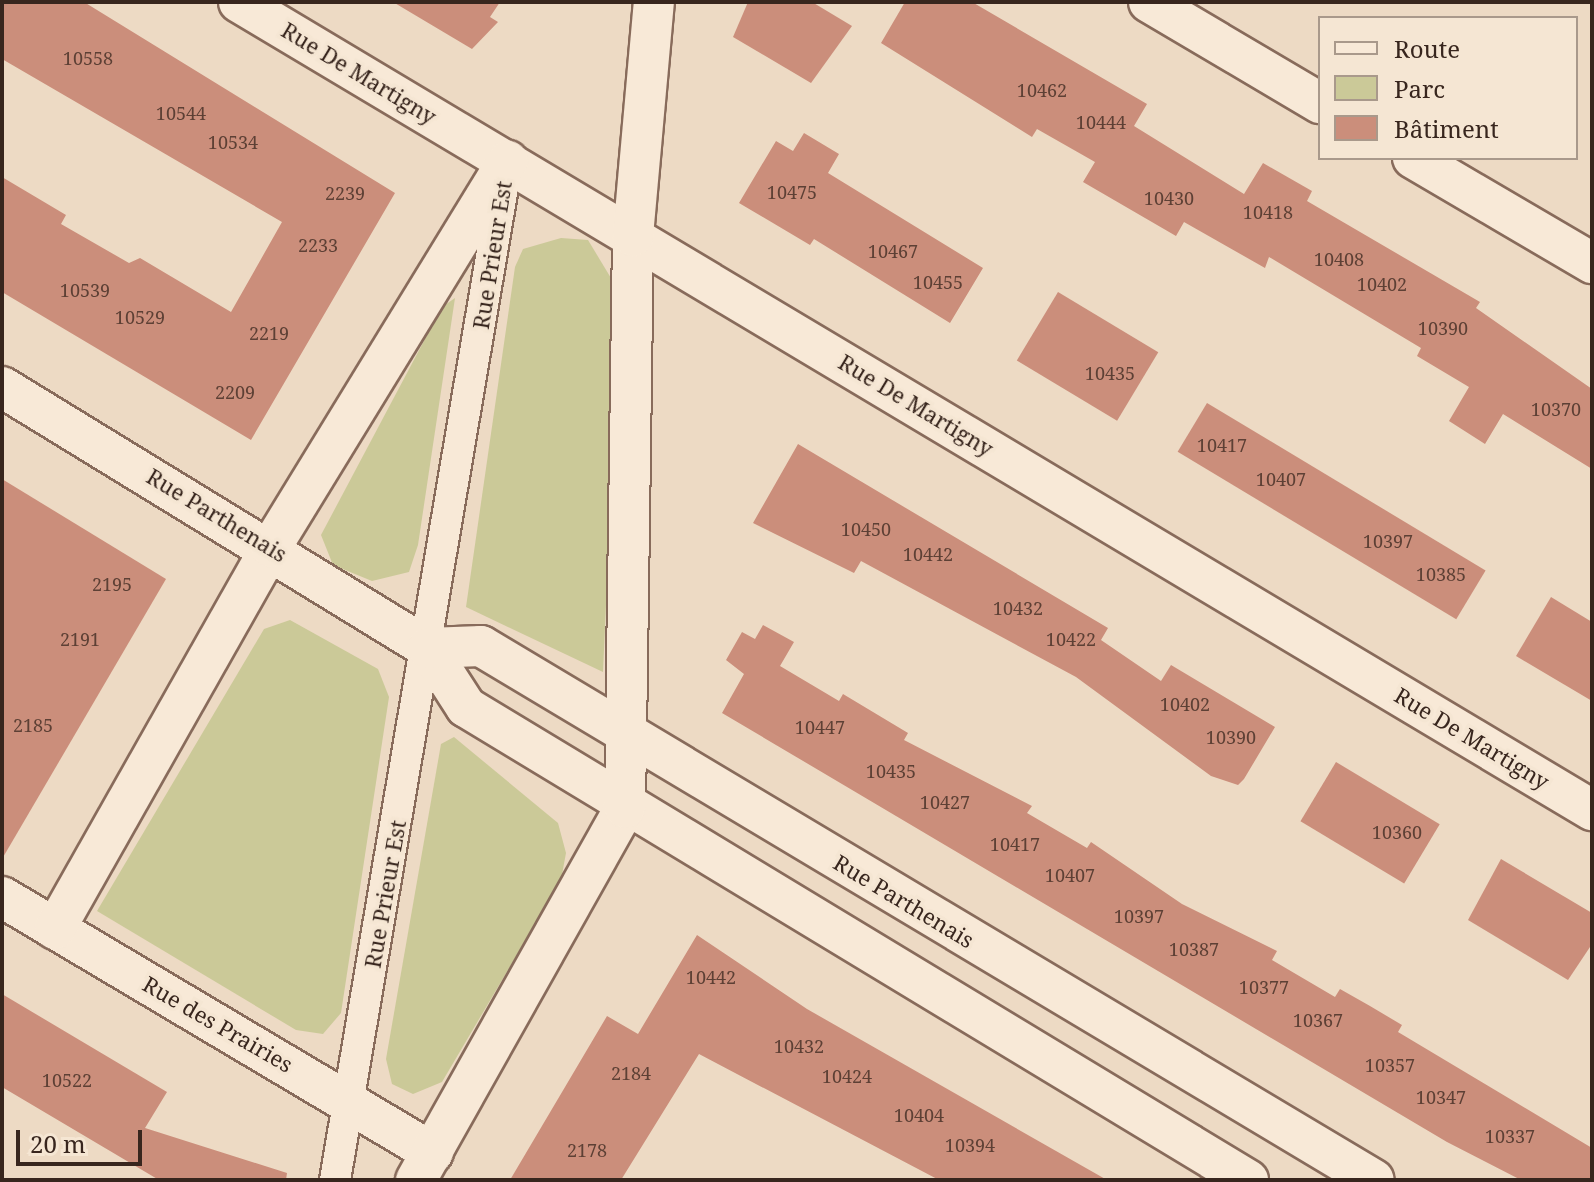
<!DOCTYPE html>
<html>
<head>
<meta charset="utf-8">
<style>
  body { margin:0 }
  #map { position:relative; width:1594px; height:1182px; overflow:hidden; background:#eddac4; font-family:"Noto Serif",serif }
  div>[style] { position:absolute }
  .green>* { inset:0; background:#cbc998 }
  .building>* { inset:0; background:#cb8e7b; transform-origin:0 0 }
  .roads { filter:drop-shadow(2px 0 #886b5b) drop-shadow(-2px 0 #886b5b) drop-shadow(0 2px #886b5b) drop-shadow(0 -2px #886b5b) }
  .pedestrian>* { height:30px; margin:-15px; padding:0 15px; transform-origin:15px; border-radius:15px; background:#f8e9d7 }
  .minor>* { height:40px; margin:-20px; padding:0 20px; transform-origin:20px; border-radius:20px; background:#f8e9d7 }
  span { translate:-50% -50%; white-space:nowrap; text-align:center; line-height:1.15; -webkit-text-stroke:7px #f5e6d3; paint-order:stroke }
  .number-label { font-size:18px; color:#5d4035 }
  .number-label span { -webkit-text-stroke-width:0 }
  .street-label { font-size:22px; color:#38261e }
  .frame { position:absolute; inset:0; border:4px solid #38261e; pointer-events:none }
  .legend { position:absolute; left:1318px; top:16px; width:260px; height:144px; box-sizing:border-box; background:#f5e6d3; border:2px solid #a9998b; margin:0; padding:10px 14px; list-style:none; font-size:24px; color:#38261e }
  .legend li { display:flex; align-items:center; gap:16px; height:40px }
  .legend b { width:40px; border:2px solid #a9998b }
  .scale { position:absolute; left:16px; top:1130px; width:126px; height:36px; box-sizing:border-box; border:4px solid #38261e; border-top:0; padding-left:10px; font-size:24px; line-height:28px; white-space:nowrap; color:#38261e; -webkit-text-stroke:6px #f5e6d3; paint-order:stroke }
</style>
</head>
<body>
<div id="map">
  <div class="green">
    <i style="clip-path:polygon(561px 238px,588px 240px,620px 293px,603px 672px,466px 607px,515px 267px,523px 249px)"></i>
    <i style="clip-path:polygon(455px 298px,418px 545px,409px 572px,372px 581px,333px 565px,321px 535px,442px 307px)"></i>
    <i style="clip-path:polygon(290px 620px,378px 669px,389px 697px,341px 1013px,323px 1034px,296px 1030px,97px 911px,264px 629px)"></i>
    <i style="clip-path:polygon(454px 737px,558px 823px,566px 853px,561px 880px,442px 1082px,413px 1094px,392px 1084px,386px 1059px,441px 744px)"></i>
  </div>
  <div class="building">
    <i style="clip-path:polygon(2px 2px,84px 2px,395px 193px,251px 440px,2px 292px,2px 177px,66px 215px,61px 224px,129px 263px,140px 258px,231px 312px,282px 222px,2px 59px)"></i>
    <i style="clip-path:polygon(393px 2px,500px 2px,490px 17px,498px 22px,472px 49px)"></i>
    <i style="clip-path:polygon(748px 2px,812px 2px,852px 26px,811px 83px,733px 37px)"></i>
    <i style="clip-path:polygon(905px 2px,972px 2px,1147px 104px,1134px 126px,1244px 194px,1263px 163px,1312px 191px,1307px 201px,1480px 302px,1476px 308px,1592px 389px,1592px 469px,1503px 414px,1485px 444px,1449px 421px,1469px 387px,1417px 356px,1421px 348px,1269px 257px,1265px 268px,1184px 222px,1176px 236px,1083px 182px,1095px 162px,1037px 129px,1032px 137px,881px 43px)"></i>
    <i style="clip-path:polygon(804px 133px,839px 154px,828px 173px,983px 268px,950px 323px,814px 239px,810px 245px,739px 203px,776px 141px,793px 151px)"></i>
    <i style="left:1058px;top:292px;width:117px;height:80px;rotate:31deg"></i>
    <i style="left:1207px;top:403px;width:325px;height:57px;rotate:31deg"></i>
    <i style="clip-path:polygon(798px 444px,1108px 628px,1101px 640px,1161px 681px,1171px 665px,1275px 727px,1244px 779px,1238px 785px,1211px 776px,1076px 677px,861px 561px,854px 573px,753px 523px)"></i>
    <i style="clip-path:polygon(2px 479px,166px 579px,2px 859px)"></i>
    <i style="clip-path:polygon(1551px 597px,1592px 622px,1592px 701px,1516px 656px)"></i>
    <i style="clip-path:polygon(763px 625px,794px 642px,780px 666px,839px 701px,843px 694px,908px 733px,904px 740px,1032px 806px,1027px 813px,1087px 848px,1091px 842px,1182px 904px,1277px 951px,1272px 960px,1335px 997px,1340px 989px,1370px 1006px,1402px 1025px,1398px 1032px,1592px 1148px,1592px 1180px,1521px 1180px,1447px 1142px,722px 713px,744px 674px,726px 660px,742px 632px,755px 639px)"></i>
    <i style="left:1336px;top:762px;width:121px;height:69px;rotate:31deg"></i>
    <i style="clip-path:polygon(1501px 859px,1592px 913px,1592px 944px,1568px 980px,1468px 920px)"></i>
    <i style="clip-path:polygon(697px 935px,807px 1009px,1107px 1180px,939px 1180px,699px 1054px,621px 1180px,510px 1180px,607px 1016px,638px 1034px)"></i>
    <i style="clip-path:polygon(2px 994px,167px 1092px,145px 1128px,287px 1173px,286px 1180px,159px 1180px,2px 1087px)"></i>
  </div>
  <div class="roads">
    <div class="pedestrian">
      <i style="left:335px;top:1180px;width:1019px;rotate:-80.4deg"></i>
    </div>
    <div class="minor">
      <i style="left:239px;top:2px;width:1576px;rotate:30.85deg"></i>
      <i style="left:1149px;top:2px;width:199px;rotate:30.6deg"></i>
      <i style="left:1413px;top:158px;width:208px;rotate:30.4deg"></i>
      <i style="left:2px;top:387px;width:500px;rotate:31.5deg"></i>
      <i style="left:428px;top:648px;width:70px;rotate:57.2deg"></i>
      <i style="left:466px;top:707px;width:914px;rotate:31.17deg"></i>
      <i style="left:428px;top:648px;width:53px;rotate:-2.2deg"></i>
      <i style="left:481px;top:646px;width:1040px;rotate:30.88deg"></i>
      <i style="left:2px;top:897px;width:501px;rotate:30.71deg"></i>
      <i style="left:55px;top:929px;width:439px;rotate:-60.5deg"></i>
      <i style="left:271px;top:547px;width:453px;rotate:-58.5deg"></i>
      <i style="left:416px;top:1180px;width:427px;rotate:-60.7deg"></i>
      <i style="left:625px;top:808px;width:572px;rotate:-89.2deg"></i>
      <i style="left:633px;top:236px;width:235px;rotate:-84.9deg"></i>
    </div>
  </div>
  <div class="number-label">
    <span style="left:88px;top:58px">10558</span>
    <span style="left:1042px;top:90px">10462</span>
    <span style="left:181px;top:113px">10544</span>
    <span style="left:1101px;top:122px">10444</span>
    <span style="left:233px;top:142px">10534</span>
    <span style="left:792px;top:192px">10475</span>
    <span style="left:345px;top:193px">2239</span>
    <span style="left:1169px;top:198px">10430</span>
    <span style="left:1268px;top:212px">10418</span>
    <span style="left:318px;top:245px">2233</span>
    <span style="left:893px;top:251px">10467</span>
    <span style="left:1339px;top:259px">10408</span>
    <span style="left:938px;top:282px">10455</span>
    <span style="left:1382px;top:284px">10402</span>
    <span style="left:85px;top:290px">10539</span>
    <span style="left:140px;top:317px">10529</span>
    <span style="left:1443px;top:328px">10390</span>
    <span style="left:269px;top:333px">2219</span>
    <span style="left:1110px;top:373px">10435</span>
    <span style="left:235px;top:392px">2209</span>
    <span style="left:1556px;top:409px">10370</span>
    <span style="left:1222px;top:445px">10417</span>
    <span style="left:1281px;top:479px">10407</span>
    <span style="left:866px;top:529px">10450</span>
    <span style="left:1388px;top:541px">10397</span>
    <span style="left:928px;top:554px">10442</span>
    <span style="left:1441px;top:574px">10385</span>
    <span style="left:112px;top:584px">2195</span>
    <span style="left:1018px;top:608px">10432</span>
    <span style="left:80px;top:639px">2191</span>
    <span style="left:1071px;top:639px">10422</span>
    <span style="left:1185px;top:704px">10402</span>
    <span style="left:33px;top:725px">2185</span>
    <span style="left:820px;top:727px">10447</span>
    <span style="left:1231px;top:737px">10390</span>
    <span style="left:891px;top:771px">10435</span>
    <span style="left:945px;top:802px">10427</span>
    <span style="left:1397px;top:832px">10360</span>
    <span style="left:1015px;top:844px">10417</span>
    <span style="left:1070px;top:875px">10407</span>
    <span style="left:1139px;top:916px">10397</span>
    <span style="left:1194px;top:949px">10387</span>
    <span style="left:711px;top:977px">10442</span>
    <span style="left:1264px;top:987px">10377</span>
    <span style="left:1318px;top:1020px">10367</span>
    <span style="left:799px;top:1046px">10432</span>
    <span style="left:1390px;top:1065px">10357</span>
    <span style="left:631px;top:1073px">2184</span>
    <span style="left:847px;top:1076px">10424</span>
    <span style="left:67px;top:1080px">10522</span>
    <span style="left:1441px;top:1097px">10347</span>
    <span style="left:919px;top:1115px">10404</span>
    <span style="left:1510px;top:1136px">10337</span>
    <span style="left:970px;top:1145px">10394</span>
    <span style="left:587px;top:1150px">2178</span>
  </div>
  <div class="street-label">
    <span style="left:359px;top:73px;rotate:31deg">Rue De Martigny</span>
    <span style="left:492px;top:255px;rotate:-81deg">Rue Prieur Est</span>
    <span style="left:916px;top:405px;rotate:31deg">Rue De Martigny</span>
    <span style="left:217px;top:515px;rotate:31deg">Rue Parthenais</span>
    <span style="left:1472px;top:738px;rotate:31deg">Rue De Martigny</span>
    <span style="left:385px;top:894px;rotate:-80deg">Rue Prieur Est</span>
    <span style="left:904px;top:901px;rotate:31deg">Rue Parthenais</span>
    <span style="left:218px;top:1024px;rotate:30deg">Rue des Prairies</span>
  </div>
  <div class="frame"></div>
  <ul class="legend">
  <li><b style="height:10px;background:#f8e9d7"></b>Route</li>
  <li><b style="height:22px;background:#cbc998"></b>Parc</li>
  <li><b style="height:22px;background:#cb8e7b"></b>Bâtiment</li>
  </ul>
  <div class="scale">20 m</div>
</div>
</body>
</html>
